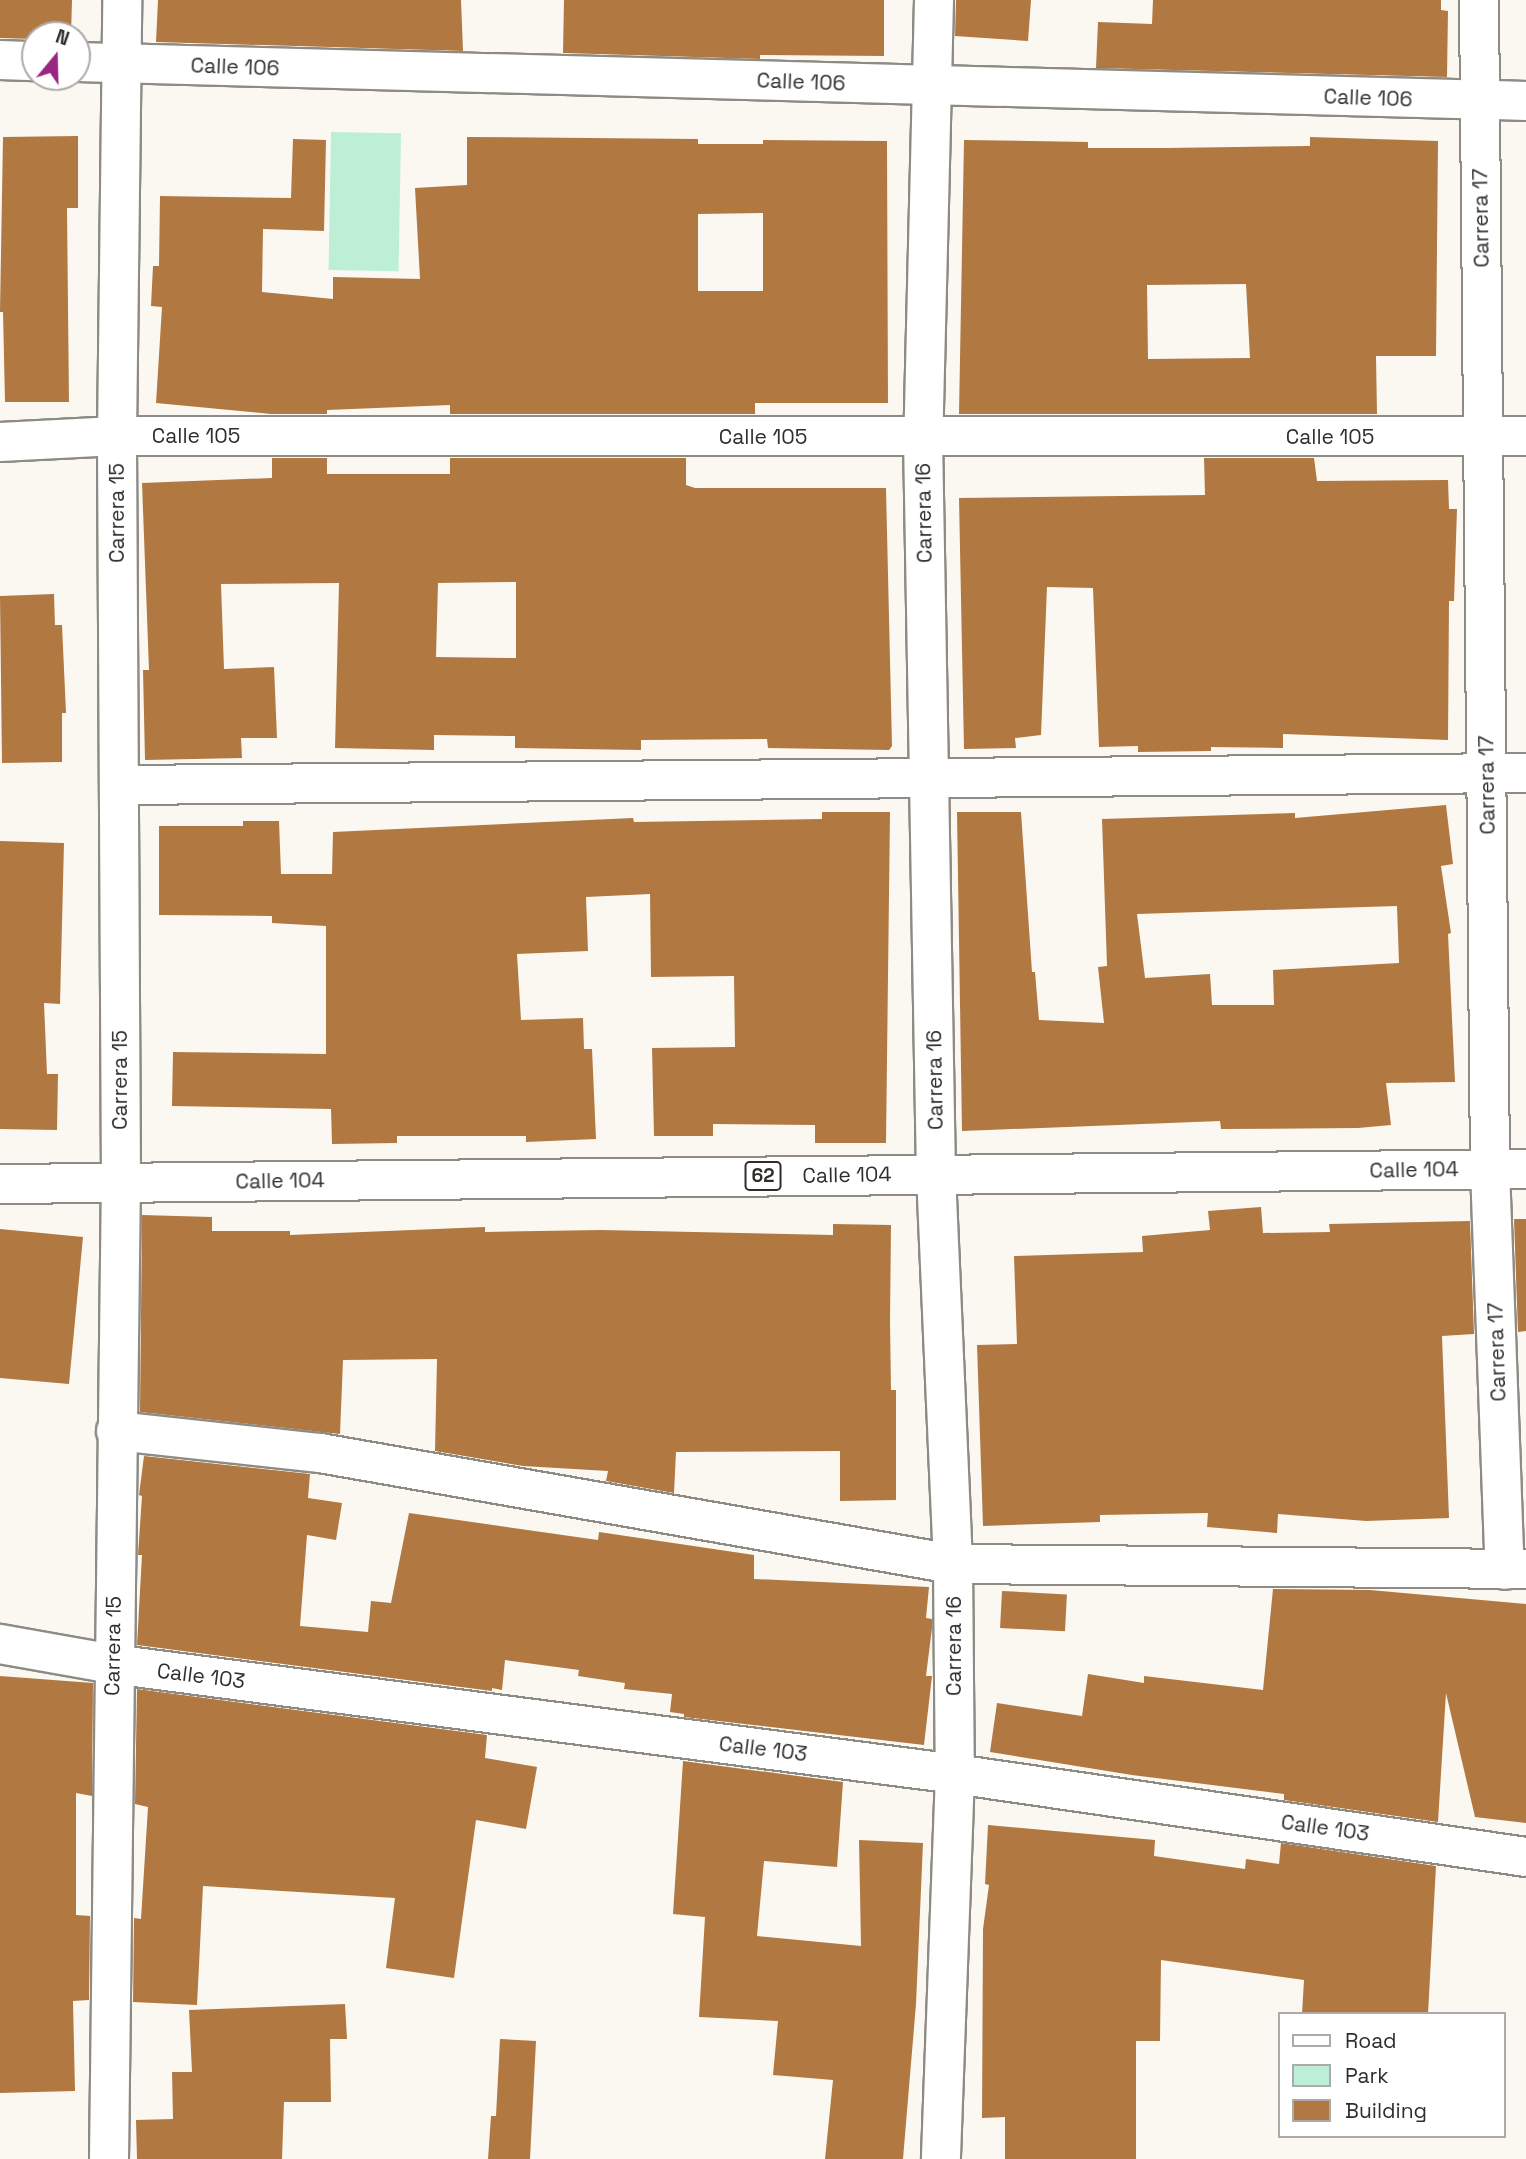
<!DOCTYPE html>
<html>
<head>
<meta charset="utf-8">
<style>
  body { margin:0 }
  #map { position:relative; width:1526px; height:2159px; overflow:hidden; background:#faf8f0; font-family:"Space Grotesk",sans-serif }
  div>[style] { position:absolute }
  .green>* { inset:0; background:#bdefd6; transform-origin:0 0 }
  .building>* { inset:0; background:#b17842; transform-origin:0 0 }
  .roads { filter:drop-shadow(2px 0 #8d8b84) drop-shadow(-2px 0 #8d8b84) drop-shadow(0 2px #8d8b84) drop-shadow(0 -2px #8d8b84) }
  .minor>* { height:38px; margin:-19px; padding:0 19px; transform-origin:19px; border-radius:19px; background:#fff }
  .major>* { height:38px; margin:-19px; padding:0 19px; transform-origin:19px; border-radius:19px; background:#fff }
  span { translate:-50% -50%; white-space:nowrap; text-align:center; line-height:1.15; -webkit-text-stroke:5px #fff; paint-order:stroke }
  .shield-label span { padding:2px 5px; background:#fff; border:2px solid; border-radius:5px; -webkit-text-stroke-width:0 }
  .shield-label { font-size:19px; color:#2f2e2b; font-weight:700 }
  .street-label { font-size:21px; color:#2f2e2b }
  .legend { position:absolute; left:1278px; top:2012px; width:228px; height:126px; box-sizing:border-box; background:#fff; border:2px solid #acabaa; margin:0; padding:9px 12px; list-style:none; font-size:21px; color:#2f2e2b }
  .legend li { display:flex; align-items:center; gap:14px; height:35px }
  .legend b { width:35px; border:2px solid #acabaa }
  .north { position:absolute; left:21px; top:21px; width:70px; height:70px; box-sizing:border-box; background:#fff; border:2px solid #acabaa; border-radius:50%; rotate:19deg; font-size:19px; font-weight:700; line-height:28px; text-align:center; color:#2f2e2b }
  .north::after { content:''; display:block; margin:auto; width:24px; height:32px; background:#982683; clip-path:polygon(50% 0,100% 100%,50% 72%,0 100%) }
</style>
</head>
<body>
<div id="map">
  <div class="green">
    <i style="left:331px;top:132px;width:70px;height:138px;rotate:1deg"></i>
  </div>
  <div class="building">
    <i style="clip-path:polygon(0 0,72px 0,71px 35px,35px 35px,35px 39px,0 38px)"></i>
    <i style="clip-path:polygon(158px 0,461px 0,463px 51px,156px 42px)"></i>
    <i style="clip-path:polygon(564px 0,884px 0,884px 56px,760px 55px,760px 59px,563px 53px)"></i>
    <i style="clip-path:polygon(956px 0,1031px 0,1028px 41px,955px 36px)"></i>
    <i style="clip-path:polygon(1153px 0,1441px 0,1441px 10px,1448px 11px,1447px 77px,1096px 68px,1098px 22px,1152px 24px)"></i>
    <i style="clip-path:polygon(78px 136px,78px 208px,67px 208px,69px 402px,5px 402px,3px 312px,0 312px,3px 137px)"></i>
    <i style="clip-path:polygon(evenodd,467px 137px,698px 139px,698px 144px,763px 144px,763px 140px,887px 141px,888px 403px,755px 403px,755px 414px,450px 414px,450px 405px,327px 410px,327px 414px,271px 414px,156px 403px,162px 307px,151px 306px,153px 266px,159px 266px,160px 196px,291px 198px,293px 139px,326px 140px,324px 231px,263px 229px,262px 292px,333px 299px,333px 277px,420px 279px,415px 188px,467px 185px,467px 137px,763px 213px,763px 291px,698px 291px,698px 214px,763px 213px)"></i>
    <i style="clip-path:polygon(evenodd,1310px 137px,1438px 141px,1436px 356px,1376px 356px,1377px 414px,959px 414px,964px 140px,1088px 142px,1088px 148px,1167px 148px,1310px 146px,1310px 137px,1246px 284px,1250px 358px,1148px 359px,1147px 285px,1246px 284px)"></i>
    <i style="clip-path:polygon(evenodd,272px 458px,327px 458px,327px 474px,450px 474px,450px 458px,686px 458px,686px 485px,695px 488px,886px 488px,892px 746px,889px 750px,768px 748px,767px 739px,641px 740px,641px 750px,515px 748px,515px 736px,434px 735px,434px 750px,335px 748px,339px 583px,221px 584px,224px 669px,274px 667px,277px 738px,241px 738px,242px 758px,145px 760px,143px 670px,149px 670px,142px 483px,272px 478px,272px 458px,516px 582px,516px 658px,436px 657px,438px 583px,516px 582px)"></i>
    <i style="clip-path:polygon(1204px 458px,1314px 458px,1317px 481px,1448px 480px,1449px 509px,1457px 509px,1454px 601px,1449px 601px,1448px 740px,1283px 734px,1283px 748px,1211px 747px,1211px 751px,1138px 752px,1138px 746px,1099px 747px,1093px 588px,1047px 587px,1041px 735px,1015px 738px,1016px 748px,964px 749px,959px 498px,1205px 495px)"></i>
    <i style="clip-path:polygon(54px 594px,55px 625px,62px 625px,66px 713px,62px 713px,62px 762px,2px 763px,0 596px)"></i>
    <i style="clip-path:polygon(evenodd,1446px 805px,1453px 864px,1441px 866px,1451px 933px,1448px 934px,1455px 1082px,1386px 1083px,1391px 1125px,1358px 1128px,1221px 1129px,1220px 1121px,962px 1131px,957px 812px,1021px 812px,1032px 972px,1035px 972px,1039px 1020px,1104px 1023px,1098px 967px,1107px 966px,1102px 819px,1295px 813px,1295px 818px,1446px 805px,1397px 906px,1399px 963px,1273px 970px,1274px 1005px,1212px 1005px,1210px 974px,1145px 978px,1137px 914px,1397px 906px)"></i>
    <i style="clip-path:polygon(822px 812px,890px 812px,886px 1143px,815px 1143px,815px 1125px,713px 1124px,713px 1136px,654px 1136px,652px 1048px,735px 1047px,734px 976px,651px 977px,650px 894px,586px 897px,588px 951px,517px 954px,521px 1020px,583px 1018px,584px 1049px,592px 1049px,596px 1139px,526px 1142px,526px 1136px,397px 1136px,397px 1143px,332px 1144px,331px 1109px,172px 1106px,173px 1052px,326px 1054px,326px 926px,272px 923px,272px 916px,159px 915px,159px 826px,243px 826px,243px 821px,279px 821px,281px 874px,332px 874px,333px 832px,633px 818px,634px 822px,822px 819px)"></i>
    <i style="clip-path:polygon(0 841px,64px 843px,60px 1004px,44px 1003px,47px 1074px,58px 1074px,57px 1130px,0 1129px)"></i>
    <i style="clip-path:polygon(1261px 1207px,1263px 1233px,1330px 1232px,1329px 1224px,1470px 1221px,1474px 1334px,1442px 1336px,1449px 1518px,1366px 1521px,1278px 1514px,1277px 1533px,1207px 1527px,1208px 1513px,1100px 1515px,1100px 1522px,983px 1526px,977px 1345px,1017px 1344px,1014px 1256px,1143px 1252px,1142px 1236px,1210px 1230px,1208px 1211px)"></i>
    <i style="clip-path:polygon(142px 1215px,212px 1217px,212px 1231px,290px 1231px,290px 1235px,485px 1227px,485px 1232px,601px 1230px,833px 1235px,833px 1224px,891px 1225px,890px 1322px,891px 1390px,896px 1390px,896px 1500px,840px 1501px,840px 1451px,676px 1452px,674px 1493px,606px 1481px,608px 1471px,523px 1466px,435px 1451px,437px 1359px,343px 1360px,340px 1434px,140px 1412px)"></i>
    <i style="clip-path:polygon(1514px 1219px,1526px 1219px,1526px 1331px,1518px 1332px)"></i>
    <i style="clip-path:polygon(0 1229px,83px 1237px,69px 1384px,0 1378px)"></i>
    <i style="clip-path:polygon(144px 1456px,310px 1474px,308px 1498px,342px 1503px,336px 1540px,307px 1535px,300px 1626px,368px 1632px,371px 1601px,391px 1603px,409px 1513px,598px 1540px,599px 1532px,754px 1555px,754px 1579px,929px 1587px,926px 1618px,932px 1619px,932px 1628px,926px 1676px,932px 1676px,924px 1745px,684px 1717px,684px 1714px,670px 1712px,672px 1694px,624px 1689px,625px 1683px,578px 1676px,579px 1670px,505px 1660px,502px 1690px,492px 1688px,492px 1691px,137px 1645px,142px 1555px,138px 1555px,142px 1496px,139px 1495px)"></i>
    <i style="clip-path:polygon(1273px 1589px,1370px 1590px,1526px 1604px,1526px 1823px,1475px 1817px,1446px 1693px,1438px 1822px,1284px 1800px,1284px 1794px,1132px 1775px,990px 1752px,997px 1703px,1082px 1716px,1088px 1674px,1144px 1683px,1144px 1676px,1263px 1690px)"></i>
    <i style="left:1002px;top:1591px;width:65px;height:37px;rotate:3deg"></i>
    <i style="clip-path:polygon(0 1676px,93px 1683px,92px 1796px,76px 1793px,76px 1915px,90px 1916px,89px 2000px,73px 2001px,75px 2091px,0 2093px)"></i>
    <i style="clip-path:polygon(137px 1689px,487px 1735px,485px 1758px,537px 1767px,526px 1829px,476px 1820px,454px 1978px,386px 1968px,395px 1898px,203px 1886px,197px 2005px,133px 2002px,134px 1918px,141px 1919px,148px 1807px,135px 1804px)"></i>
    <i style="clip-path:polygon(683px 1761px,843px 1782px,837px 1867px,764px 1861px,757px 1936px,861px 1946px,859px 1840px,923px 1843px,916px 2004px,903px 2159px,825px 2159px,833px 2080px,773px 2075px,778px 2021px,699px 2017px,705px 1917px,673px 1914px)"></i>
    <i style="clip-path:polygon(988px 1825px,1155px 1840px,1154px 1856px,1245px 1869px,1246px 1859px,1279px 1864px,1281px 1843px,1436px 1866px,1428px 2014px,1302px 2014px,1304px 1980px,1161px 1960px,1160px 2041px,1136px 2041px,1136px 2159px,1005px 2159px,1005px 2117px,982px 2118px,983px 1929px,989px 1885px,985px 1884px)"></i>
    <i style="clip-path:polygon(345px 2004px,347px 2039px,330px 2039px,331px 2102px,284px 2102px,282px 2159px,137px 2159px,136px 2120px,173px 2119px,172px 2072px,192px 2072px,189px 2010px)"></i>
    <i style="clip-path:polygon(500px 2039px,536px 2041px,530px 2159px,488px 2159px,491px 2116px,496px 2116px)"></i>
  </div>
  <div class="roads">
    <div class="minor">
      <i style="left:934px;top:0;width:438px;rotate:91.4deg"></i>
      <i style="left:923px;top:438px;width:736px;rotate:88.99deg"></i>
      <i style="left:936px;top:1174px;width:390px;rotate:87.5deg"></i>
      <i style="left:953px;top:1564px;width:210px;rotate:89.5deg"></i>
      <i style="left:955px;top:1774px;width:385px;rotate:92.1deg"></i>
      <i style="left:1479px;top:0;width:1169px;rotate:89.46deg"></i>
      <i style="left:1490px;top:1169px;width:401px;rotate:87.9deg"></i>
      <i style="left:0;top:60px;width:35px;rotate:2deg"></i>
      <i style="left:77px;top:62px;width:1450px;rotate:1.54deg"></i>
      <i style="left:0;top:442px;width:117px;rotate:-2.9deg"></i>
      <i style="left:117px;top:436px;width:1409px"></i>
      <i style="left:119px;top:785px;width:1407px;rotate:-0.49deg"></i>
      <i style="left:116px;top:1431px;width:205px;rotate:6.2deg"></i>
      <i style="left:320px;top:1453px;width:643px;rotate:9.95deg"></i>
      <i style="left:953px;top:1564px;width:573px;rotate:0.5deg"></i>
      <i style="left:0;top:1644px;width:114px;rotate:10.1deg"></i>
      <i style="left:112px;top:1664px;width:850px;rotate:7.43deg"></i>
      <i style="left:955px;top:1774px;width:577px;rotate:8.27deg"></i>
      <i style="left:109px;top:2159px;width:977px;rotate:-89.3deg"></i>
      <i style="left:121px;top:1182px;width:746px;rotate:-90.31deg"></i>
      <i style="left:117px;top:436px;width:436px;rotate:-89.3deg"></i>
    </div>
    <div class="major">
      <i style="left:0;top:1184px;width:1526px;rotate:-0.56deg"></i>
    </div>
  </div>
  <div class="shield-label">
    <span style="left:763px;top:1176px">62</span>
  </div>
  <div class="street-label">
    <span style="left:235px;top:67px;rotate:2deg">Calle 106</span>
    <span style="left:801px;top:82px;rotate:2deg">Calle 106</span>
    <span style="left:1368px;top:98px;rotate:2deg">Calle 106</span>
    <span style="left:1481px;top:218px;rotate:-91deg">Carrera 17</span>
    <span style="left:196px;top:436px">Calle 105</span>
    <span style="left:763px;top:437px">Calle 105</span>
    <span style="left:1330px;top:437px">Calle 105</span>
    <span style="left:117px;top:513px;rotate:-90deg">Carrera 15</span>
    <span style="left:924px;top:513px;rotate:-91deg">Carrera 16</span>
    <span style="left:1487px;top:785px;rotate:-91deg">Carrera 17</span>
    <span style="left:120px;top:1080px;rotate:-90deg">Carrera 15</span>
    <span style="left:935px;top:1080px;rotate:-91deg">Carrera 16</span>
    <span style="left:1414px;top:1170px;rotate:-1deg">Calle 104</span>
    <span style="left:847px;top:1175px;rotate:-1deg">Calle 104</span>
    <span style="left:280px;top:1181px;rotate:-1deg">Calle 104</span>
    <span style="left:1497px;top:1352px;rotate:-92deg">Carrera 17</span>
    <span style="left:113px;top:1646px;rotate:-89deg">Carrera 15</span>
    <span style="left:954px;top:1646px;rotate:-90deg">Carrera 16</span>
    <span style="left:201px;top:1676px;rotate:7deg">Calle 103</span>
    <span style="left:763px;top:1749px;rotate:7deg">Calle 103</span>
    <span style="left:1325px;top:1828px;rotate:8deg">Calle 103</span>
  </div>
  <ul class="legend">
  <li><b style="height:9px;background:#fff"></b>Road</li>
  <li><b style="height:19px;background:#bdefd6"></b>Park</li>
  <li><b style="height:19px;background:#b17842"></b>Building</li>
  </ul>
  <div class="north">N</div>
</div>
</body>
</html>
